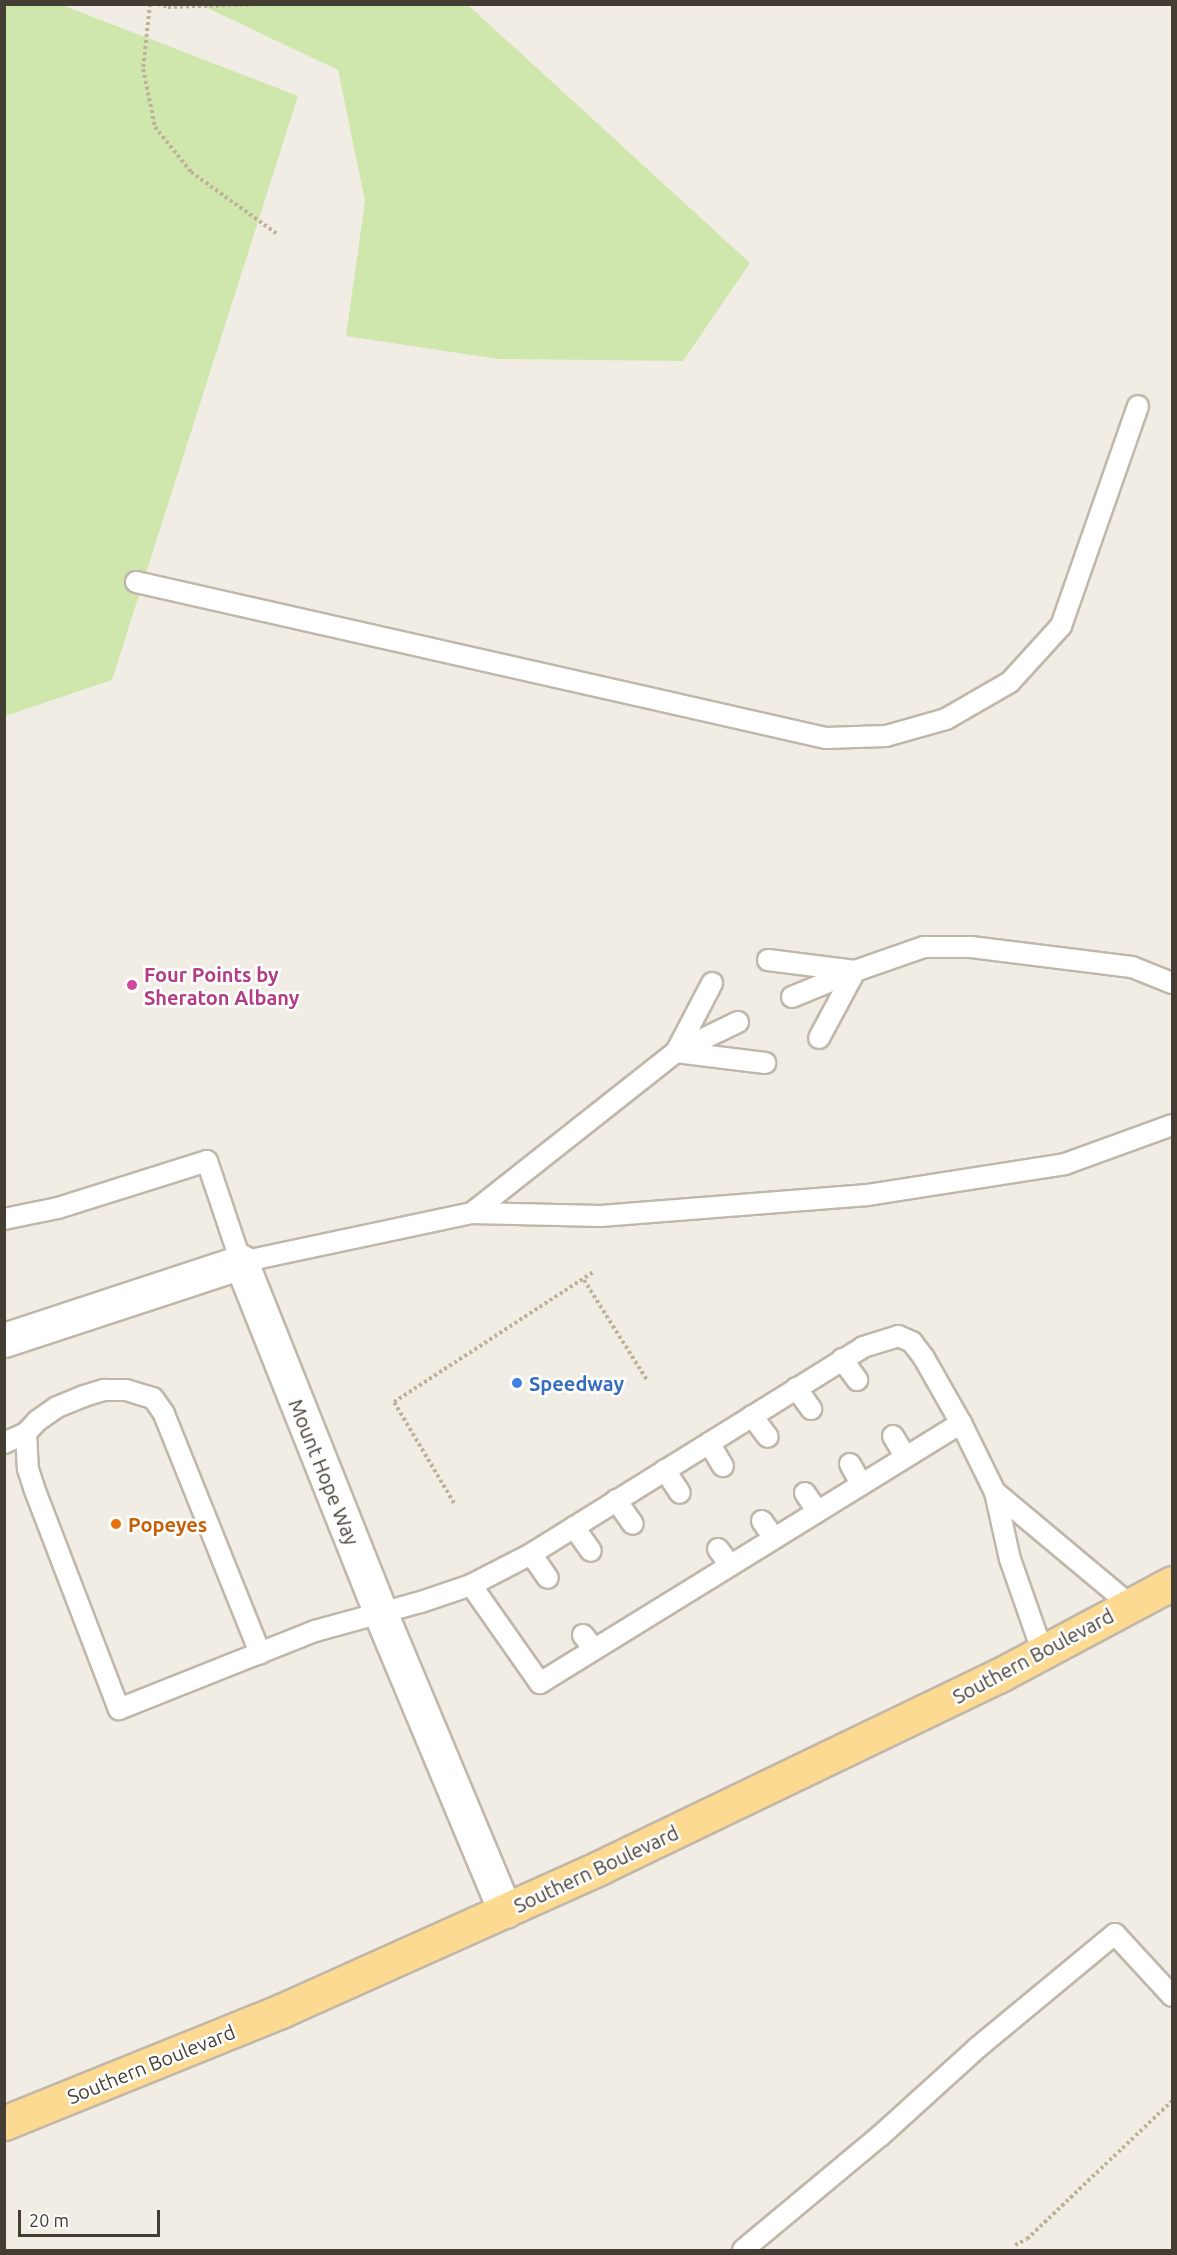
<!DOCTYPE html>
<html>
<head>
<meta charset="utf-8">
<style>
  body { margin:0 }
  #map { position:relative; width:1177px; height:2255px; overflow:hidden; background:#f2ede4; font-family:Ubuntu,sans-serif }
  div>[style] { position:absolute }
  .green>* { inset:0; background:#cfe7ad }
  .path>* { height:4px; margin-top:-2px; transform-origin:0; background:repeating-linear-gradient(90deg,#bfb098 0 3px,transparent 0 6px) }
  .roads { filter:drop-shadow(2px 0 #c0b7aa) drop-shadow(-2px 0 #c0b7aa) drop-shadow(0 2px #c0b7aa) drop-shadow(0 -2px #c0b7aa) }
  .lane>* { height:20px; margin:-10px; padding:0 10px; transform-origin:10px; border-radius:10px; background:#fff }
  .street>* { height:33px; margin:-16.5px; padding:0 16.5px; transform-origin:16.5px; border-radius:16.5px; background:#fff }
  .primary>* { height:33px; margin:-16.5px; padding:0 16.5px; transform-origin:16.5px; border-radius:16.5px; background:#fdda92 }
  .dots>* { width:16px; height:16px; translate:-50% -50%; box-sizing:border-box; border:3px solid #fff; border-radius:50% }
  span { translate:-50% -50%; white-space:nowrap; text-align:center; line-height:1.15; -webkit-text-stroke:5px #fff; paint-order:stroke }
  .hotel-label { font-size:20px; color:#b23c85; font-weight:700 }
  .left { translate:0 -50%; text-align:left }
  .shop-label { font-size:20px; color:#366cbe; font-weight:700 }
  .street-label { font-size:20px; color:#443d34 }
  .food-label { font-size:20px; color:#c56008; font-weight:700 }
  .frame { position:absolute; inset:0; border:6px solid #443d34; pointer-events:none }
  .scale { position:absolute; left:18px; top:2210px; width:142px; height:27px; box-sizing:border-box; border:3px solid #443d34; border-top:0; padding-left:8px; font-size:18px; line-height:21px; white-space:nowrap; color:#443d34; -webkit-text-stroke:4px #fff; paint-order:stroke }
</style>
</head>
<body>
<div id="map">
  <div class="green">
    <i style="clip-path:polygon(4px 5px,62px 5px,298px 96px,112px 680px,5px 716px)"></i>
    <i style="clip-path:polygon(201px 5px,468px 5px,750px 263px,683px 361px,498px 359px,346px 336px,365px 201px,338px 70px)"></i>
  </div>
  <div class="path">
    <i style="left:150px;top:4px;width:65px;rotate:96.1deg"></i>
    <i style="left:143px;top:69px;width:59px;rotate:78.3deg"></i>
    <i style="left:155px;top:127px;width:58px;rotate:51.3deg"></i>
    <i style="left:191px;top:172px;width:105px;rotate:35.7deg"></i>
    <i style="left:158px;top:4px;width:10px;rotate:17deg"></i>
    <i style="left:168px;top:7px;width:93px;rotate:-1.8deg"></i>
    <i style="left:584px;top:1280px;width:118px;rotate:57.8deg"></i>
    <i style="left:454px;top:1503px;width:117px;rotate:-120.7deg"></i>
    <i style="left:394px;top:1402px;width:240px;rotate:-33.1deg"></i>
    <i style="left:1015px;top:2245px;width:13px;rotate:-27deg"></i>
    <i style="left:1027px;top:2239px;width:200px;rotate:-43.6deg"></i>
  </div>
  <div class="roads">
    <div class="lane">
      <i style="left:136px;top:582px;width:707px;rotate:12.74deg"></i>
      <i style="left:826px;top:738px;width:60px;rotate:-1.9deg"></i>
      <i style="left:886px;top:736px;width:62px;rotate:-15.8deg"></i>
      <i style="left:946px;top:719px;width:74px;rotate:-30deg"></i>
      <i style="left:1010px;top:682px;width:76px;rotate:-47.7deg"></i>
      <i style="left:1061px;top:626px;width:233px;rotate:-70.7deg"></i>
      <i style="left:768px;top:960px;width:88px;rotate:7.2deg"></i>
      <i style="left:855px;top:971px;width:73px;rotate:-19.2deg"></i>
      <i style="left:924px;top:947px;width:47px"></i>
      <i style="left:971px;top:947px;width:162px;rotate:7.1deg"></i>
      <i style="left:1132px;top:967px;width:43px;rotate:21.8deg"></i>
      <i style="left:792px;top:997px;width:68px;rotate:-22.4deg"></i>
      <i style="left:855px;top:971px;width:76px;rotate:118.2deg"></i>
      <i style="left:738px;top:1022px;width:69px;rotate:154.2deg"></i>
      <i style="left:676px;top:1052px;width:90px;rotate:7deg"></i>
      <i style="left:472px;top:1213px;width:260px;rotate:-38.3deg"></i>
      <i style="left:676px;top:1052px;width:78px;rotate:-62.4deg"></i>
      <i style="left:4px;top:1219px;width:55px;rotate:-11.5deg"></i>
      <i style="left:58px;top:1208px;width:156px;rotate:-17.5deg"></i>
      <i style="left:207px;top:1161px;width:107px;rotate:71.4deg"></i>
      <i style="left:241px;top:1262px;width:236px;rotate:-12deg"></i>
      <i style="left:472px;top:1213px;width:129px;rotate:1.3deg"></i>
      <i style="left:601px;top:1216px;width:267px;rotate:-4.5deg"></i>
      <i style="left:867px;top:1195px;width:200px;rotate:-8.9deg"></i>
      <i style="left:1065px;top:1164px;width:114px;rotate:-20deg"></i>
      <i style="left:842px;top:1359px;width:26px;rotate:54deg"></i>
      <i style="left:796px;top:1388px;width:26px;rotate:54deg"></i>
      <i style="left:752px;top:1416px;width:26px;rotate:53deg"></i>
      <i style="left:26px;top:1433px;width:36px;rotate:87deg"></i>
      <i style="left:28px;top:1469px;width:20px;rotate:72deg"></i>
      <i style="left:34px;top:1488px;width:237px;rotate:69deg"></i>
      <i style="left:119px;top:1709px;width:211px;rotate:-21.7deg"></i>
      <i style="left:315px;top:1631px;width:110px;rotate:-15.3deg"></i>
      <i style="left:421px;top:1602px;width:53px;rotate:-18.8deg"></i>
      <i style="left:471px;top:1585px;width:68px;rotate:-27.3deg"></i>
      <i style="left:531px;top:1554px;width:391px;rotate:-31.9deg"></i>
      <i style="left:863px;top:1347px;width:37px;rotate:-17deg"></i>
      <i style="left:898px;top:1336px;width:15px;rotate:23deg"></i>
      <i style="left:912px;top:1342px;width:20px;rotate:53deg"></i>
      <i style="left:924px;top:1358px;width:75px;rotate:60.4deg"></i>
      <i style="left:961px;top:1423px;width:77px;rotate:63.8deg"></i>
      <i style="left:995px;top:1492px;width:69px;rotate:77.4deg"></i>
      <i style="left:1010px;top:1559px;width:100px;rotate:70.7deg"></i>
      <i style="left:893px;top:1436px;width:23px;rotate:59deg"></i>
      <i style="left:4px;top:1443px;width:24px;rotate:-24deg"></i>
      <i style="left:26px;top:1433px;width:16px;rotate:-47deg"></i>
      <i style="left:37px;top:1421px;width:24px;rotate:-35deg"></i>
      <i style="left:57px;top:1407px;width:29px;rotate:-22deg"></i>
      <i style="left:84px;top:1396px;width:21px;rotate:-17deg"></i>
      <i style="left:104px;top:1390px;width:22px"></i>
      <i style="left:126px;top:1390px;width:28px;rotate:17deg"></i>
      <i style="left:153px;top:1398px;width:19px;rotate:55deg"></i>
      <i style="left:164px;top:1414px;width:258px;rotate:68.1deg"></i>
      <i style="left:709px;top:1443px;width:27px;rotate:59deg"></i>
      <i style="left:850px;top:1464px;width:23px;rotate:61deg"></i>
      <i style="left:665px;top:1470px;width:27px;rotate:57deg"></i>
      <i style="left:995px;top:1492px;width:176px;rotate:39.9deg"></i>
      <i style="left:805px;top:1493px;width:22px;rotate:56deg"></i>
      <i style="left:616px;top:1500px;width:29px;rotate:55deg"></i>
      <i style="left:762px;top:1521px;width:21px;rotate:55deg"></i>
      <i style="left:574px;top:1527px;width:29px;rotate:55deg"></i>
      <i style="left:718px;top:1549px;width:20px;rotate:53deg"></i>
      <i style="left:531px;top:1554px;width:29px;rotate:55deg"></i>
      <i style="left:471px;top:1585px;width:120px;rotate:54.9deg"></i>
      <i style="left:540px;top:1683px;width:495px;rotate:-31.7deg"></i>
      <i style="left:583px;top:1635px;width:18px;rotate:52deg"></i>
      <i style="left:743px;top:2250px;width:178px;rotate:-39.8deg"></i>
      <i style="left:880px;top:2136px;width:131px;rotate:-42.2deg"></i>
      <i style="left:977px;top:2048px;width:179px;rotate:-39.6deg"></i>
      <i style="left:1115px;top:1934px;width:84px;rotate:47.4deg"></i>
    </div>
    <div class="street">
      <i style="left:4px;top:1340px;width:250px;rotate:-18.2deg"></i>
      <i style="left:241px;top:1262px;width:377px;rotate:68.3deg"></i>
      <i style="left:380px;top:1612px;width:324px;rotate:67.3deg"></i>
    </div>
    <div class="primary">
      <i style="left:4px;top:2123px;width:299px;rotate:-22deg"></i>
      <i style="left:281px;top:2011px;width:351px;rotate:-24.2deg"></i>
      <i style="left:601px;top:1867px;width:443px;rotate:-25.7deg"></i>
      <i style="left:1000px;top:1675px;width:195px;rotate:-28.1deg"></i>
    </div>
  </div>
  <div class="dots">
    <i style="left:132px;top:985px;background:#d1479c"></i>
    <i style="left:517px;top:1383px;background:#3f7fe0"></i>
    <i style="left:116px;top:1524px;background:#e8710a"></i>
  </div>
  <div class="hotel-label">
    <span class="left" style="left:144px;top:986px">Four Points by<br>Sheraton Albany</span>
  </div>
  <div class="shop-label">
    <span class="left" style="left:529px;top:1383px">Speedway</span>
  </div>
  <div class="street-label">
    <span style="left:324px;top:1472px;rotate:68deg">Mount Hope Way</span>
    <span style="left:1033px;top:1656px;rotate:-28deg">Southern Boulevard</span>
    <span style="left:596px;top:1869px;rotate:-25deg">Southern Boulevard</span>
    <span style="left:151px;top:2064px;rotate:-22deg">Southern Boulevard</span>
  </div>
  <div class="food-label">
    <span class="left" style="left:128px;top:1524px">Popeyes</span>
  </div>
  <div class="frame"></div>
  <div class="scale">20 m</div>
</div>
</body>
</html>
